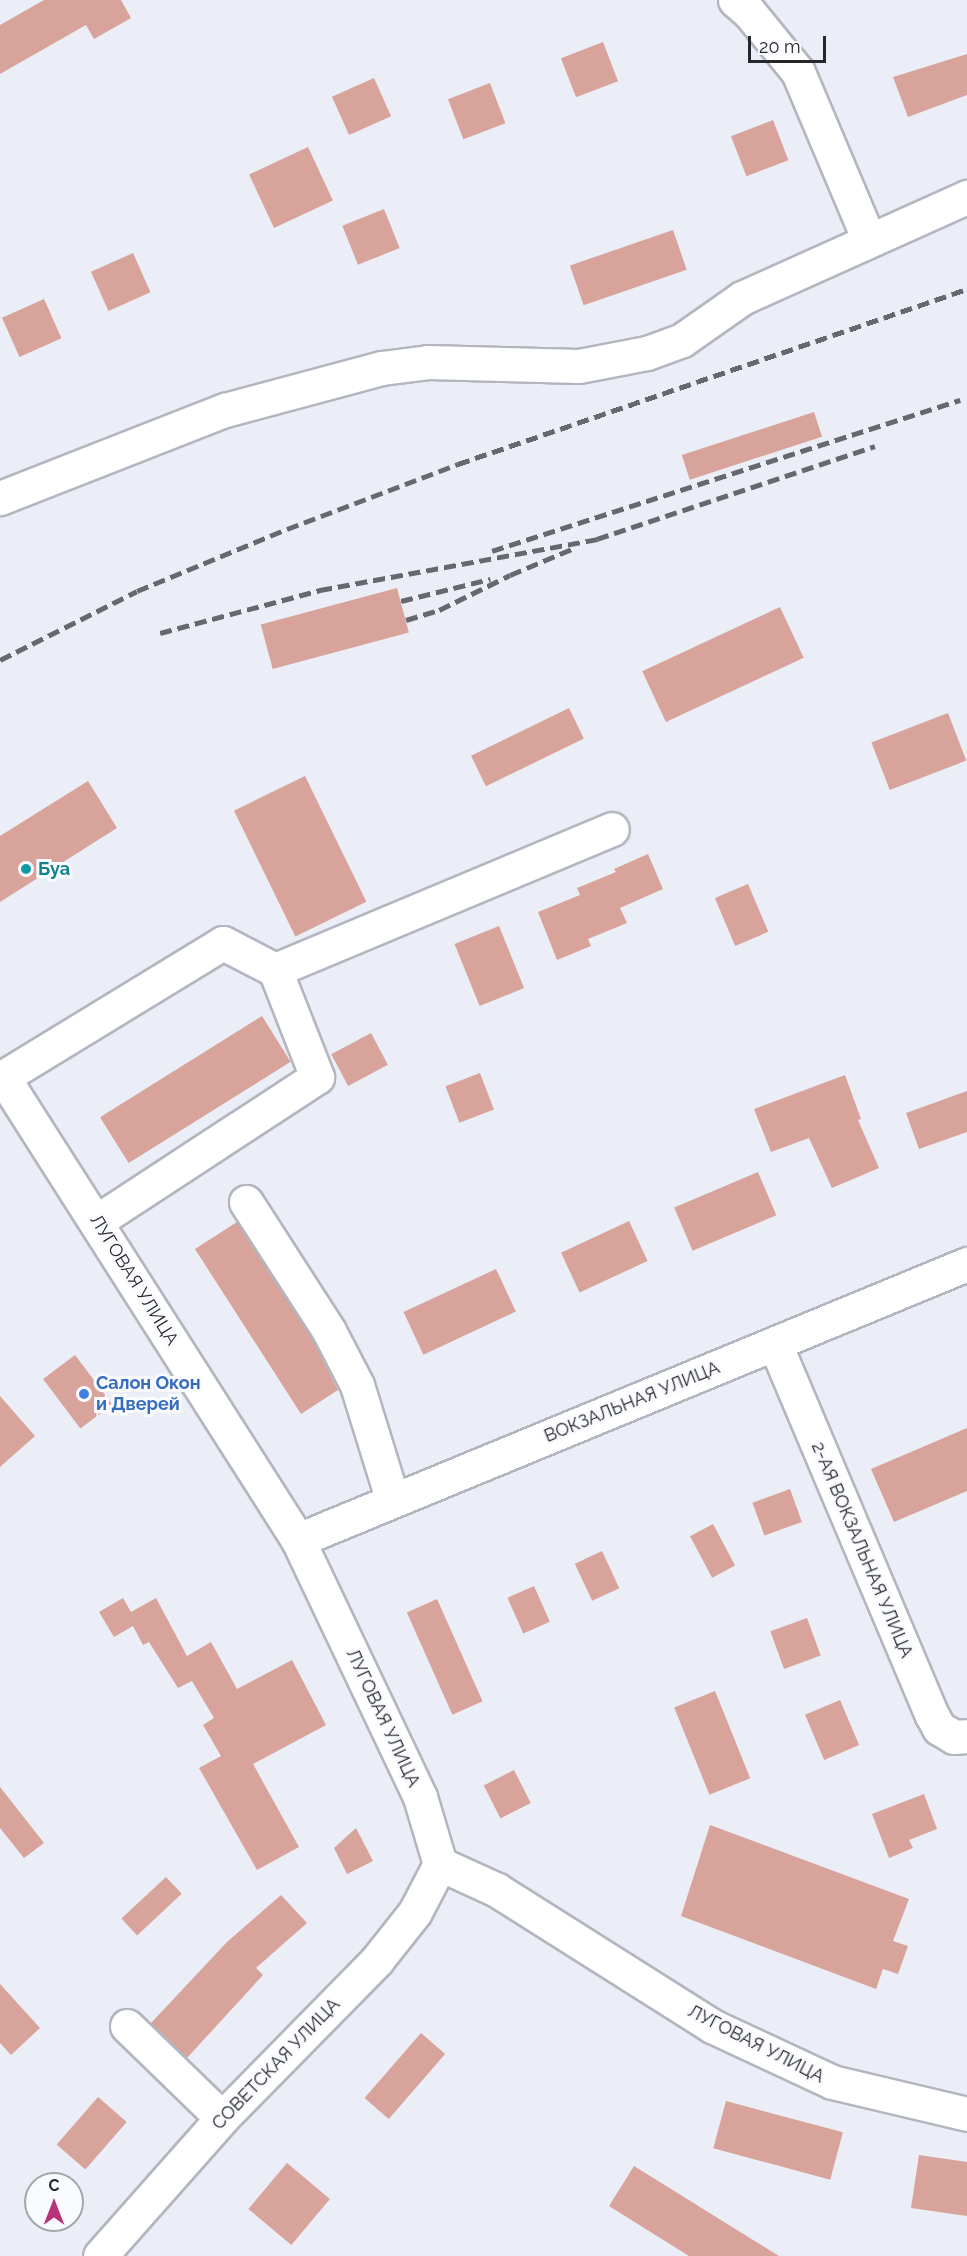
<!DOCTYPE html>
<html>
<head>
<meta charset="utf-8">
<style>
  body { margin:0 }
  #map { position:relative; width:967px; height:2256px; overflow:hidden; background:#ebeef7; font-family:Raleway,sans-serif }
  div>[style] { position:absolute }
  .building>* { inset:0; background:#d7a39a; transform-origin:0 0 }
  .roads { filter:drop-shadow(2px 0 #b4b6bf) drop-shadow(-2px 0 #b4b6bf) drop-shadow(0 2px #b4b6bf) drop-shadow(0 -2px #b4b6bf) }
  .minor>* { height:33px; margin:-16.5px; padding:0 16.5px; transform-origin:16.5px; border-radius:16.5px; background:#fff }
  .rail>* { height:4.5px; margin-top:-2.25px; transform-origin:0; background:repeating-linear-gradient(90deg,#67686e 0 12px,transparent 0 18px) }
  .dots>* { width:16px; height:16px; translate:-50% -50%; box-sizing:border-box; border:3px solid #fafbff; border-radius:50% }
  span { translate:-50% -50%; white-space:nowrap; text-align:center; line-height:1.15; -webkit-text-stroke:6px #fafbff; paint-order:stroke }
  .culture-label { font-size:18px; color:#0d838f; font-weight:700 }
  .left { translate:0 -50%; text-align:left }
  .street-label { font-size:18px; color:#26272b }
  .shop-label { font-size:18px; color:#366cbe; font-weight:700 }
  .north { position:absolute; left:24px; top:2172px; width:60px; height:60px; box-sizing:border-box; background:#fafbff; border:2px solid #a5a6aa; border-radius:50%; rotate:0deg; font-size:16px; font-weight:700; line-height:24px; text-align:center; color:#26272b }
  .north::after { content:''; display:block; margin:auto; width:21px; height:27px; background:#b73378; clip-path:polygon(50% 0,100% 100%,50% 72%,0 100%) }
  .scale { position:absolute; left:748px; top:36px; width:78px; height:27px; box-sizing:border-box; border:3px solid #26272b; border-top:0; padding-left:8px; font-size:18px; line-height:21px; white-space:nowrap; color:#26272b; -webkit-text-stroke:4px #fafbff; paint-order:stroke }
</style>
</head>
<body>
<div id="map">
  <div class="building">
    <i style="clip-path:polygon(44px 0,121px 0,131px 18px,94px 39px,86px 25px,0 74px,0 25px)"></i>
    <i style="left:603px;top:42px;width:42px;height:45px;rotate:69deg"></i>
    <i style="clip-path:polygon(967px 54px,967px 95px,908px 117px,893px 77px)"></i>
    <i style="left:374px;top:78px;width:42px;height:46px;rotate:66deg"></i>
    <i style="left:490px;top:83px;width:43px;height:45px;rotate:69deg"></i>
    <i style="left:773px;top:120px;width:43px;height:45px;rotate:69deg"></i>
    <i style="left:308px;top:147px;width:59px;height:65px;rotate:65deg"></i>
    <i style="left:384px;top:209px;width:42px;height:45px;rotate:68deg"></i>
    <i style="left:673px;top:230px;width:42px;height:109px;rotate:71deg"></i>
    <i style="left:133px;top:253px;width:43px;height:46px;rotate:66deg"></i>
    <i style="left:44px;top:299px;width:43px;height:46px;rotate:66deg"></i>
    <i style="left:814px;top:412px;width:26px;height:139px;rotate:72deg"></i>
    <i style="left:397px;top:588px;width:46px;height:141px;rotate:75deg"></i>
    <i style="left:780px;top:607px;width:56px;height:152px;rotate:65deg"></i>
    <i style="left:569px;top:708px;width:34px;height:109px;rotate:64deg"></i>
    <i style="left:948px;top:713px;width:51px;height:82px;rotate:69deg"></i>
    <i style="left:305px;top:776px;width:140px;height:79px;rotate:64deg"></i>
    <i style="clip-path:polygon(88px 781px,117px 828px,0 902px,0 836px)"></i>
    <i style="clip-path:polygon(648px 854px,663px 889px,620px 908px,627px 923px,588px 939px,591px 946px,557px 960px,538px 912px,580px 895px,577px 888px,616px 872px,614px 869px)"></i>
    <i style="left:748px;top:884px;width:52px;height:36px;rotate:67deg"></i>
    <i style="left:499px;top:926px;width:67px;height:48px;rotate:68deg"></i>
    <i style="left:262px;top:1016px;width:54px;height:191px;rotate:58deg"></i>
    <i style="left:371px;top:1033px;width:36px;height:45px;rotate:62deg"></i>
    <i style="left:480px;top:1073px;width:39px;height:37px;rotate:69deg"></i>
    <i style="clip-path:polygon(845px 1075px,861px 1119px,858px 1120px,879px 1168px,832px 1188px,809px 1138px,771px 1152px,754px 1109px)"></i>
    <i style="clip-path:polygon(967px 1091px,967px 1132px,919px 1149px,906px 1113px)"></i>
    <i style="left:758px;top:1172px;width:47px;height:91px;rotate:67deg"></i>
    <i style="left:629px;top:1221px;width:44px;height:75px;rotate:65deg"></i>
    <i style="clip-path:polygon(237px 1222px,313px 1340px,338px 1390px,301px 1414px,195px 1249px)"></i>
    <i style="left:496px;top:1269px;width:47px;height:102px;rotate:65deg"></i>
    <i style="left:75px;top:1355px;width:62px;height:40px;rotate:53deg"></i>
    <i style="clip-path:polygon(0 1396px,35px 1436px,0 1467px)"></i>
    <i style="clip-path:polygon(967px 1428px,967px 1491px,894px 1522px,871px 1469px)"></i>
    <i style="left:790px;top:1489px;width:35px;height:40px;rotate:70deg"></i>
    <i style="left:713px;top:1524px;width:47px;height:26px;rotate:62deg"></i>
    <i style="left:602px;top:1551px;width:41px;height:30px;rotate:65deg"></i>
    <i style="left:534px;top:1586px;width:39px;height:29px;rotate:66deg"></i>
    <i style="clip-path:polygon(123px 1598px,131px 1612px,156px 1598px,187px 1656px,211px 1642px,237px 1689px,292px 1660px,326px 1725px,253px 1764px,299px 1847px,257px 1870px,199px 1768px,221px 1756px,203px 1725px,214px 1718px,192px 1681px,178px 1688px,149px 1642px,143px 1645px,133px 1626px,114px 1637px,99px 1612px)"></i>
    <i style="left:437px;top:1599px;width:112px;height:33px;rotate:66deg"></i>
    <i style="left:807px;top:1618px;width:40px;height:39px;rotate:70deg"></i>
    <i style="left:715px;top:1691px;width:94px;height:44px;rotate:68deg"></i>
    <i style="left:840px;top:1700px;width:49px;height:38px;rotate:67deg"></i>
    <i style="left:514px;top:1770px;width:37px;height:34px;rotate:63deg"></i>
    <i style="clip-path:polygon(0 1787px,44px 1843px,24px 1858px,0 1828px)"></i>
    <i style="clip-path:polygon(924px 1794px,937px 1829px,909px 1840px,913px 1848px,889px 1858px,872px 1814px)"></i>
    <i style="clip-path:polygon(710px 1825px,909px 1899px,893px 1941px,908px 1946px,898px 1974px,883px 1969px,876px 1989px,681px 1916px)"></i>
    <i style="clip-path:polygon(356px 1828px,373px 1861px,347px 1874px,334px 1848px)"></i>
    <i style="left:166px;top:1877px;width:23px;height:61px;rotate:47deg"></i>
    <i style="clip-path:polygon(281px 1895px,307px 1923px,256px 1968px,263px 1975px,187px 2058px,151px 2023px,227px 1942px)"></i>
    <i style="clip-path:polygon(0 1984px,40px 2028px,11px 2055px,0 2043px)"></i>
    <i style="left:421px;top:2033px;width:32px;height:86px;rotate:41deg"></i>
    <i style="left:98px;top:2097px;width:38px;height:63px;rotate:41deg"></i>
    <i style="left:726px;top:2101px;width:121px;height:49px;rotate:15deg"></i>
    <i style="clip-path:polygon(919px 2155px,967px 2162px,967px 2216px,911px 2208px)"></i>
    <i style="left:287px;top:2163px;width:56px;height:60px;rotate:40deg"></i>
    <i style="clip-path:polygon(634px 2166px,779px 2256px,689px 2256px,609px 2206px)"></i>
  </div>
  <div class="roads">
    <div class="minor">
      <i style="left:735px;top:0;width:18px;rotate:41deg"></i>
      <i style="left:749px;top:12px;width:77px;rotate:50.8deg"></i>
      <i style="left:798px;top:72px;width:182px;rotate:67.1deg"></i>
      <i style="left:0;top:498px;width:242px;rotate:-21.4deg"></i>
      <i style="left:225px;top:410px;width:163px;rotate:-15deg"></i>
      <i style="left:382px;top:368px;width:46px;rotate:-7.4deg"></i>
      <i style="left:428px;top:362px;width:151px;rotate:1.5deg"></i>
      <i style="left:579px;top:366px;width:69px;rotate:-10.8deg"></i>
      <i style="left:647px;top:353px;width:37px;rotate:-20deg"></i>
      <i style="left:682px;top:340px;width:73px;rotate:-35deg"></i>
      <i style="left:742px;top:298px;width:247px;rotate:-24.2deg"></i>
      <i style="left:3px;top:1077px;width:549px;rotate:57.5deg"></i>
      <i style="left:298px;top:1540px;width:284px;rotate:64.6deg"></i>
      <i style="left:420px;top:1797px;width:70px;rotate:73.4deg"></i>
      <i style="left:440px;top:1864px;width:63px;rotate:24.5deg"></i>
      <i style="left:497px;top:1890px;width:254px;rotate:32.3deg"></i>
      <i style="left:712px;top:2026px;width:132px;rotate:25deg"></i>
      <i style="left:832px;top:2082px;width:139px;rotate:13.3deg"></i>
      <i style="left:0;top:1079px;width:261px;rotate:-31.4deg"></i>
      <i style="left:223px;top:943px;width:59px;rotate:27.4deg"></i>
      <i style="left:275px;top:970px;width:365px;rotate:-22.7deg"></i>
      <i style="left:246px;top:1202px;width:153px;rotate:57.2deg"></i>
      <i style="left:329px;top:1331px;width:61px;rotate:62.6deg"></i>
      <i style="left:357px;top:1385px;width:121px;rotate:72.8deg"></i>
      <i style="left:97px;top:1221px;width:263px;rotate:-33.2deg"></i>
      <i style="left:317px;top:1077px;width:115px;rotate:-111.4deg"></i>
      <i style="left:775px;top:1344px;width:403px;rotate:67.1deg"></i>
      <i style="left:932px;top:1715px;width:15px;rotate:62deg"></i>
      <i style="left:939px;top:1728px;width:17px;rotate:31deg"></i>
      <i style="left:954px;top:1737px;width:13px;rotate:-4deg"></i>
      <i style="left:298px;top:1540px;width:724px;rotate:-22.42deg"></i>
      <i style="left:127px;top:2026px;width:132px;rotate:44.1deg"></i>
      <i style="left:100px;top:2256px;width:184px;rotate:-48.5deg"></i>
      <i style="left:222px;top:2118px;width:221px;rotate:-45.5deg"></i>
      <i style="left:377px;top:1960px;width:61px;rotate:-51.6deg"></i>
      <i style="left:415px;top:1912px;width:54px;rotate:-62.5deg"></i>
    </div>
  </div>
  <div class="rail">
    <i style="left:492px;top:551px;width:492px;rotate:-17.9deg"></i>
    <i style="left:401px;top:601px;width:92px;rotate:-13.9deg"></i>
    <i style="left:406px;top:620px;width:34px;rotate:-17deg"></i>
    <i style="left:439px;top:610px;width:79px;rotate:-26.2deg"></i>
    <i style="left:510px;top:575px;width:67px;rotate:-22.8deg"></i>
    <i style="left:160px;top:633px;width:166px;rotate:-15deg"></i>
    <i style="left:320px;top:590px;width:282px;rotate:-10.4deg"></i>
    <i style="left:597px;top:539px;width:293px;rotate:-18.5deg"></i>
    <i style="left:0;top:660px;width:153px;rotate:-26.7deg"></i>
    <i style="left:137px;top:591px;width:162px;rotate:-22.5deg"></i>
    <i style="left:287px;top:529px;width:183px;rotate:-20.8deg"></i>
    <i style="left:458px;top:464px;width:538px;rotate:-18.97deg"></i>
  </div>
  <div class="dots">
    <i style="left:26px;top:869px;background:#0f9aa8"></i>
    <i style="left:84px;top:1394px;background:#3f7fe0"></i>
  </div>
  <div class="culture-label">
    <span class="left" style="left:38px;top:869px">Буа</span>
  </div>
  <div class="street-label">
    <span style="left:134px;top:1280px;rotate:58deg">ЛУГОВАЯ УЛИЦА</span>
    <span style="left:632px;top:1402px;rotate:-22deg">ВОКЗАЛЬНАЯ УЛИЦА</span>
    <span style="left:862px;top:1550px;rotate:67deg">2-АЯ ВОКЗАЛЬНАЯ УЛИЦА</span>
    <span style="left:383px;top:1718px;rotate:65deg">ЛУГОВАЯ УЛИЦА</span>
    <span style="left:756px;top:2044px;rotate:27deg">ЛУГОВАЯ УЛИЦА</span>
    <span style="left:276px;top:2064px;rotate:-46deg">СОВЕТСКАЯ УЛИЦА</span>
  </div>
  <div class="shop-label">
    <span class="left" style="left:96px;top:1394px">Салон Окон<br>и Дверей</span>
  </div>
  <div class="north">С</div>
  <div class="scale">20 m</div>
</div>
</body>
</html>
